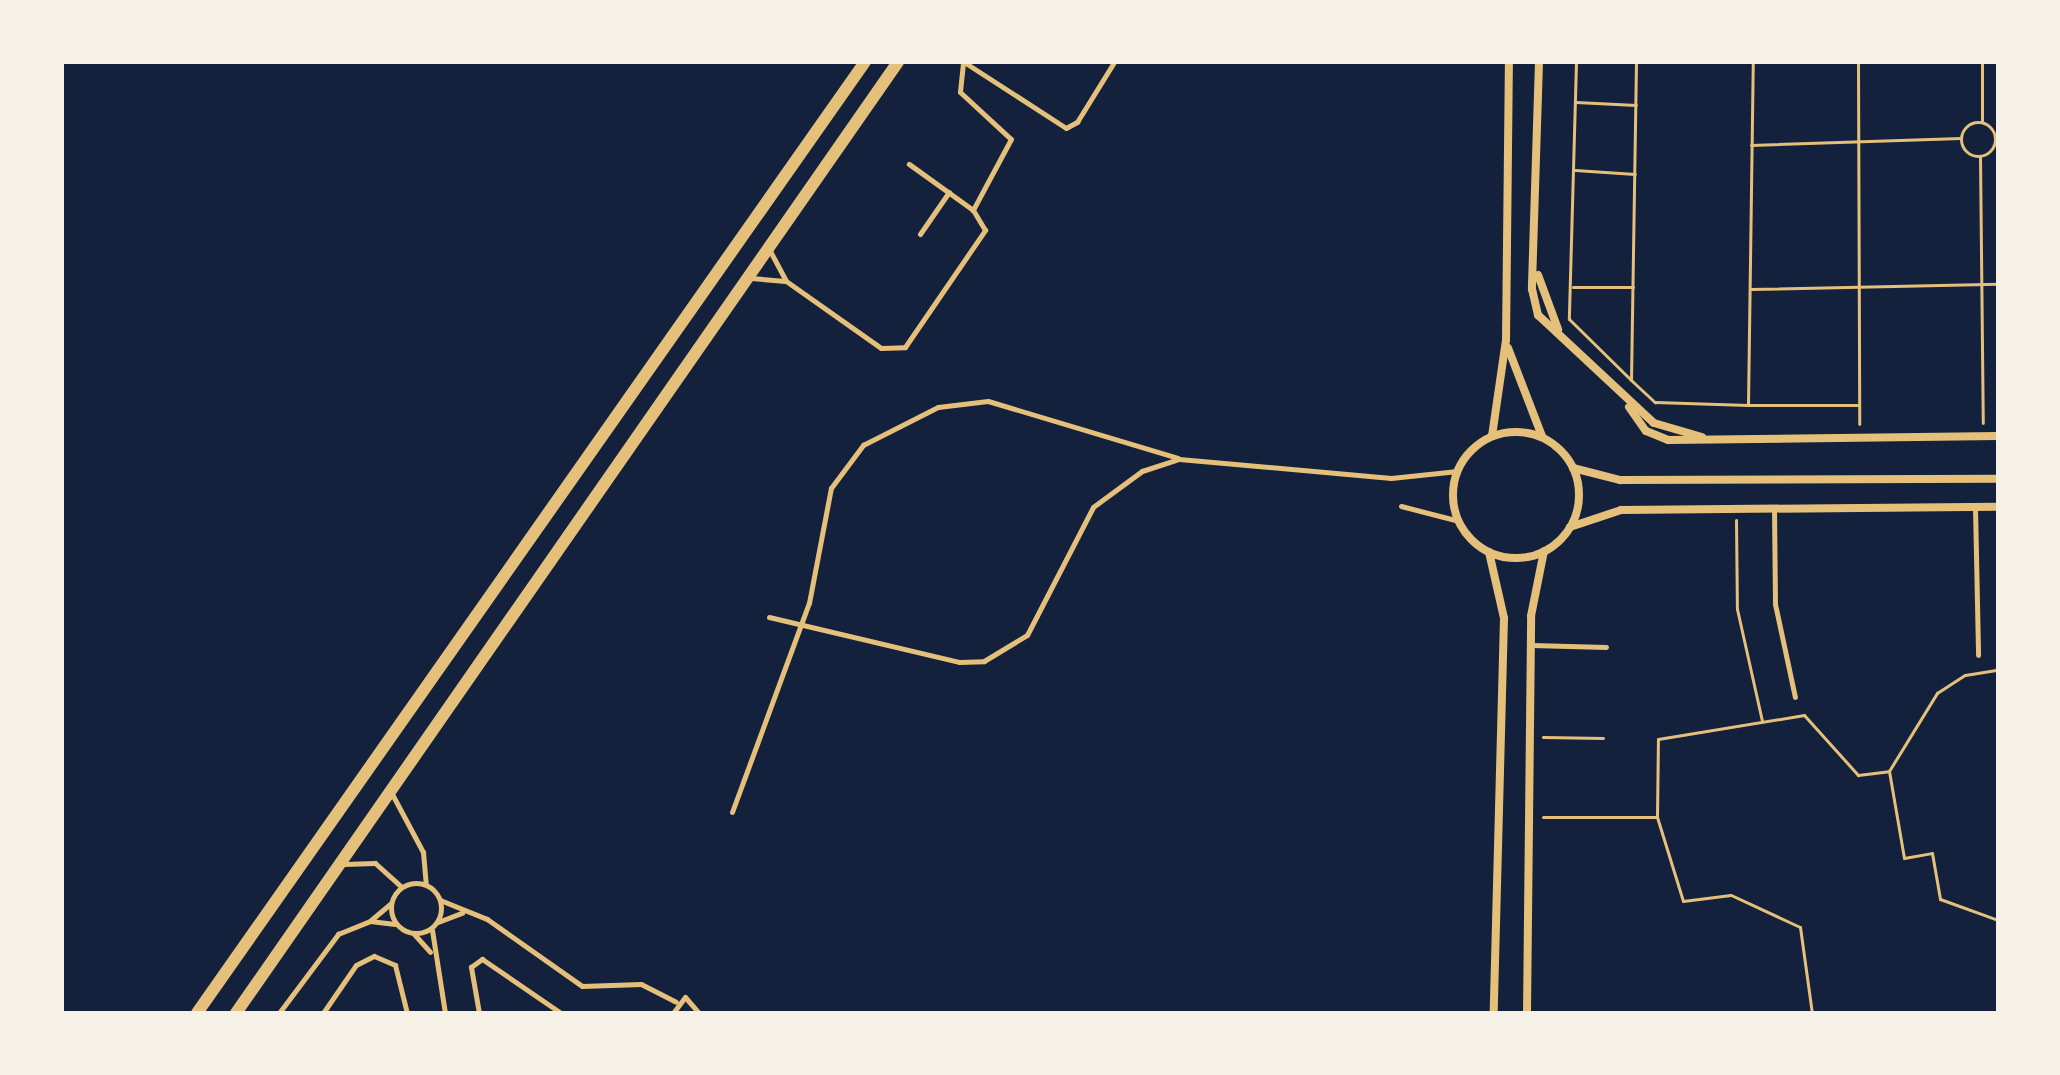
<!DOCTYPE html>
<html>
<head>
<meta charset="utf-8">
<style>
  body { margin:0 }
  #map { position:relative; width:2060px; height:1075px; overflow:hidden; background:#14213d; font-family:"Golos Text",sans-serif }
  div>[style] { position:absolute }
  .path>* { height:3px; margin:-1.5px; padding:0 1.5px; transform-origin:1.5px; border-radius:1.5px; background:#e5c07b }
  .path>.ring { margin:-1.5px; padding:0; box-sizing:content-box; background:none; border:3px solid #e5c07b; border-radius:50% }
  .service>* { height:5px; margin:-2.5px; padding:0 2.5px; transform-origin:2.5px; border-radius:2.5px; background:#e5c07b }
  .service>.ring { margin:-2.5px; padding:0; box-sizing:content-box; background:none; border:5px solid #e5c07b; border-radius:50% }
  .minor>* { height:8px; margin:-4px; padding:0 4px; transform-origin:4px; border-radius:4px; background:#e5c07b }
  .minor>.ring { margin:-4px; padding:0; box-sizing:content-box; background:none; border:8px solid #e5c07b; border-radius:50% }
  .secondary>* { height:12px; margin:-6px; padding:0 6px; transform-origin:6px; border-radius:6px; background:#e5c07b }
  span { translate:-50% -50%; white-space:nowrap; text-align:center; line-height:1.15; -webkit-text-stroke:7px #f6f1e7; paint-order:stroke }
  .frame { position:absolute; inset:0; border:64px solid #f6f1e7; pointer-events:none }
</style>
</head>
<body>
<div id="map">
  <div class="path">
    <i style="left:1576px;top:62px;width:257px;rotate:91.6deg"></i>
    <i style="left:1569px;top:319px;width:87px;rotate:44.5deg"></i>
    <i style="left:1636px;top:62px;width:318px;rotate:90.9deg"></i>
    <i style="left:1631px;top:380px;width:33px;rotate:43deg"></i>
    <i style="left:1655px;top:402px;width:93px;rotate:1.8deg"></i>
    <i style="left:1748px;top:405px;width:343px;rotate:-89.2deg"></i>
    <i style="left:1858px;top:62px;width:362px;rotate:89.8deg"></i>
    <i style="left:1982px;top:62px;width:60px;rotate:90deg"></i>
    <i style="left:1576px;top:102px;width:60px;rotate:2.9deg"></i>
    <i class="ring" style="left:1961px;top:122px;width:31px;height:31px"></i>
    <i style="left:1751px;top:145px;width:210px;rotate:-1.9deg"></i>
    <i style="left:1980px;top:156px;width:267px;rotate:89.4deg"></i>
    <i style="left:1575px;top:170px;width:60px;rotate:3.8deg"></i>
    <i style="left:1573px;top:287px;width:60px"></i>
    <i style="left:1750px;top:289px;width:248px;rotate:-1.2deg"></i>
    <i style="left:1748px;top:405px;width:111px"></i>
    <i style="left:1736px;top:520px;width:89px;rotate:89.4deg"></i>
    <i style="left:1737px;top:609px;width:115px;rotate:77.4deg"></i>
    <i style="left:1543px;top:737px;width:60px;rotate:1deg"></i>
    <i style="left:1889px;top:771px;width:92px;rotate:-58.4deg"></i>
    <i style="left:1937px;top:693px;width:33px;rotate:-33deg"></i>
    <i style="left:1965px;top:675px;width:33px;rotate:-9deg"></i>
    <i style="left:1543px;top:817px;width:114px"></i>
    <i style="left:1657px;top:817px;width:88px;rotate:72.8deg"></i>
    <i style="left:1683px;top:901px;width:48px;rotate:-7.1deg"></i>
    <i style="left:1731px;top:895px;width:76px;rotate:24.9deg"></i>
    <i style="left:1800px;top:927px;width:87px;rotate:82.1deg"></i>
    <i style="left:1657px;top:817px;width:78px;rotate:-89.3deg"></i>
    <i style="left:1658px;top:739px;width:148px;rotate:-9.3deg"></i>
    <i style="left:1804px;top:715px;width:81px;rotate:48deg"></i>
    <i style="left:1858px;top:775px;width:31px;rotate:-7deg"></i>
    <i style="left:1889px;top:771px;width:88px;rotate:80.2deg"></i>
    <i style="left:1904px;top:858px;width:28px;rotate:-10deg"></i>
    <i style="left:1932px;top:853px;width:47px;rotate:80.1deg"></i>
    <i style="left:1940px;top:899px;width:62px;rotate:19.9deg"></i>
  </div>
  <div class="service">
    <i style="left:964px;top:62px;width:121px;rotate:32.9deg"></i>
    <i style="left:1066px;top:128px;width:13px;rotate:-29deg"></i>
    <i style="left:1077px;top:122px;width:70px;rotate:-58.3deg"></i>
    <i style="left:963px;top:63px;width:29px;rotate:96deg"></i>
    <i style="left:960px;top:92px;width:69px;rotate:42.7deg"></i>
    <i style="left:1011px;top:139px;width:81px;rotate:118.2deg"></i>
    <i style="left:920px;top:234px;width:51px;rotate:-55.4deg"></i>
    <i style="left:769px;top:249px;width:36px;rotate:62deg"></i>
    <i style="left:786px;top:281px;width:116px;rotate:35.2deg"></i>
    <i style="left:881px;top:348px;width:24px;rotate:-2deg"></i>
    <i style="left:905px;top:347px;width:142px;rotate:-55.6deg"></i>
    <i style="left:985px;top:230px;width:23px;rotate:-121deg"></i>
    <i style="left:973px;top:210px;width:79px;rotate:-144.3deg"></i>
    <i style="left:751px;top:278px;width:34px;rotate:5deg"></i>
    <i style="left:1401px;top:506px;width:60px;rotate:14.5deg"></i>
    <i style="left:1975px;top:507px;width:148px;rotate:88.8deg"></i>
    <i style="left:1774px;top:508px;width:96px;rotate:89.4deg"></i>
    <i style="left:1775px;top:604px;width:95px;rotate:77.9deg"></i>
    <i style="left:769px;top:617px;width:195px;rotate:13.3deg"></i>
    <i style="left:959px;top:662px;width:25px;rotate:-2deg"></i>
    <i style="left:984px;top:661px;width:50px;rotate:-31.2deg"></i>
    <i style="left:1027px;top:635px;width:144px;rotate:-62.7deg"></i>
    <i style="left:1093px;top:507px;width:61px;rotate:-36.3deg"></i>
    <i style="left:1142px;top:471px;width:39px;rotate:-18deg"></i>
    <i style="left:1179px;top:459px;width:213px;rotate:5.1deg"></i>
    <i style="left:1391px;top:478px;width:67px;rotate:-6deg"></i>
    <i style="left:1531px;top:645px;width:75px;rotate:1.5deg"></i>
    <i style="left:392px;top:794px;width:66px;rotate:61.9deg"></i>
    <i style="left:423px;top:852px;width:32px;rotate:85deg"></i>
    <i style="left:732px;top:812px;width:223px;rotate:-69.8deg"></i>
    <i style="left:809px;top:603px;width:117px;rotate:-79.2deg"></i>
    <i style="left:831px;top:488px;width:54px;rotate:-53.3deg"></i>
    <i style="left:863px;top:445px;width:84px;rotate:-26.9deg"></i>
    <i style="left:938px;top:407px;width:50px;rotate:-6.8deg"></i>
    <i style="left:988px;top:401px;width:198px;rotate:16.7deg"></i>
    <i style="left:344px;top:864px;width:31px;rotate:-2deg"></i>
    <i style="left:375px;top:863px;width:36px;rotate:42deg"></i>
    <i class="ring" style="left:391px;top:883px;width:45px;height:45px"></i>
    <i style="left:440px;top:900px;width:51px;rotate:22deg"></i>
    <i style="left:487px;top:919px;width:116px;rotate:35.2deg"></i>
    <i style="left:582px;top:986px;width:59px;rotate:-1.9deg"></i>
    <i style="left:641px;top:984px;width:39px;rotate:27deg"></i>
    <i style="left:371px;top:920px;width:26px;rotate:-40deg"></i>
    <i style="left:438px;top:922px;width:26px;rotate:-21deg"></i>
    <i style="left:432px;top:930px;width:84px;rotate:81.1deg"></i>
    <i style="left:414px;top:934px;width:24px;rotate:48deg"></i>
    <i style="left:279px;top:1013px;width:99px;rotate:-53.2deg"></i>
    <i style="left:338px;top:934px;width:35px;rotate:-22deg"></i>
    <i style="left:370px;top:921px;width:25px;rotate:7deg"></i>
    <i style="left:323px;top:1013px;width:58px;rotate:-55.5deg"></i>
    <i style="left:356px;top:965px;width:20px;rotate:-27deg"></i>
    <i style="left:374px;top:956px;width:23px;rotate:23deg"></i>
    <i style="left:395px;top:965px;width:49px;rotate:76deg"></i>
    <i style="left:479px;top:1013px;width:47px;rotate:-99.9deg"></i>
    <i style="left:471px;top:967px;width:14px;rotate:-36deg"></i>
    <i style="left:482px;top:959px;width:96px;rotate:34.4deg"></i>
    <i style="left:673px;top:1013px;width:20px;rotate:-53deg"></i>
    <i style="left:685px;top:997px;width:21px;rotate:49deg"></i>
  </div>
  <div class="minor">
    <i style="left:1539px;top:62px;width:227px;rotate:91.8deg"></i>
    <i style="left:1532px;top:289px;width:27px;rotate:77deg"></i>
    <i style="left:1538px;top:315px;width:158px;rotate:43deg"></i>
    <i style="left:1654px;top:423px;width:50px;rotate:16.3deg"></i>
    <i style="left:1538px;top:275px;width:58px;rotate:69.7deg"></i>
    <i style="left:1508px;top:348px;width:94px;rotate:68.9deg"></i>
    <i style="left:1629px;top:407px;width:29px;rotate:55deg"></i>
    <i style="left:1646px;top:431px;width:24px;rotate:22deg"></i>
    <i style="left:1668px;top:440px;width:330px;rotate:-0.7deg"></i>
    <i class="ring" style="left:1453px;top:432px;width:118px;height:118px"></i>
    <i style="left:1492px;top:436px;width:97px;rotate:-81.7deg"></i>
    <i style="left:1506px;top:340px;width:278px;rotate:-89.4deg"></i>
    <i style="left:1573px;top:468px;width:49px;rotate:14.3deg"></i>
    <i style="left:1620px;top:480px;width:378px;rotate:-0.2deg"></i>
    <i style="left:1570px;top:527px;width:54px;rotate:-18.4deg"></i>
    <i style="left:1621px;top:510px;width:377px;rotate:-0.5deg"></i>
    <i style="left:1489px;top:552px;width:68px;rotate:77.2deg"></i>
    <i style="left:1504px;top:618px;width:395px;rotate:91.5deg"></i>
    <i style="left:1527px;top:1013px;width:397px;rotate:-89.4deg"></i>
    <i style="left:1531px;top:616px;width:66px;rotate:-78.7deg"></i>
  </div>
  <div class="secondary">
    <i style="left:197px;top:1013px;width:1162px;rotate:-54.92deg"></i>
    <i style="left:236px;top:1013px;width:1159px;rotate:-55.16deg"></i>
  </div>
  <div class="frame"></div>
</div>
</body>
</html>
